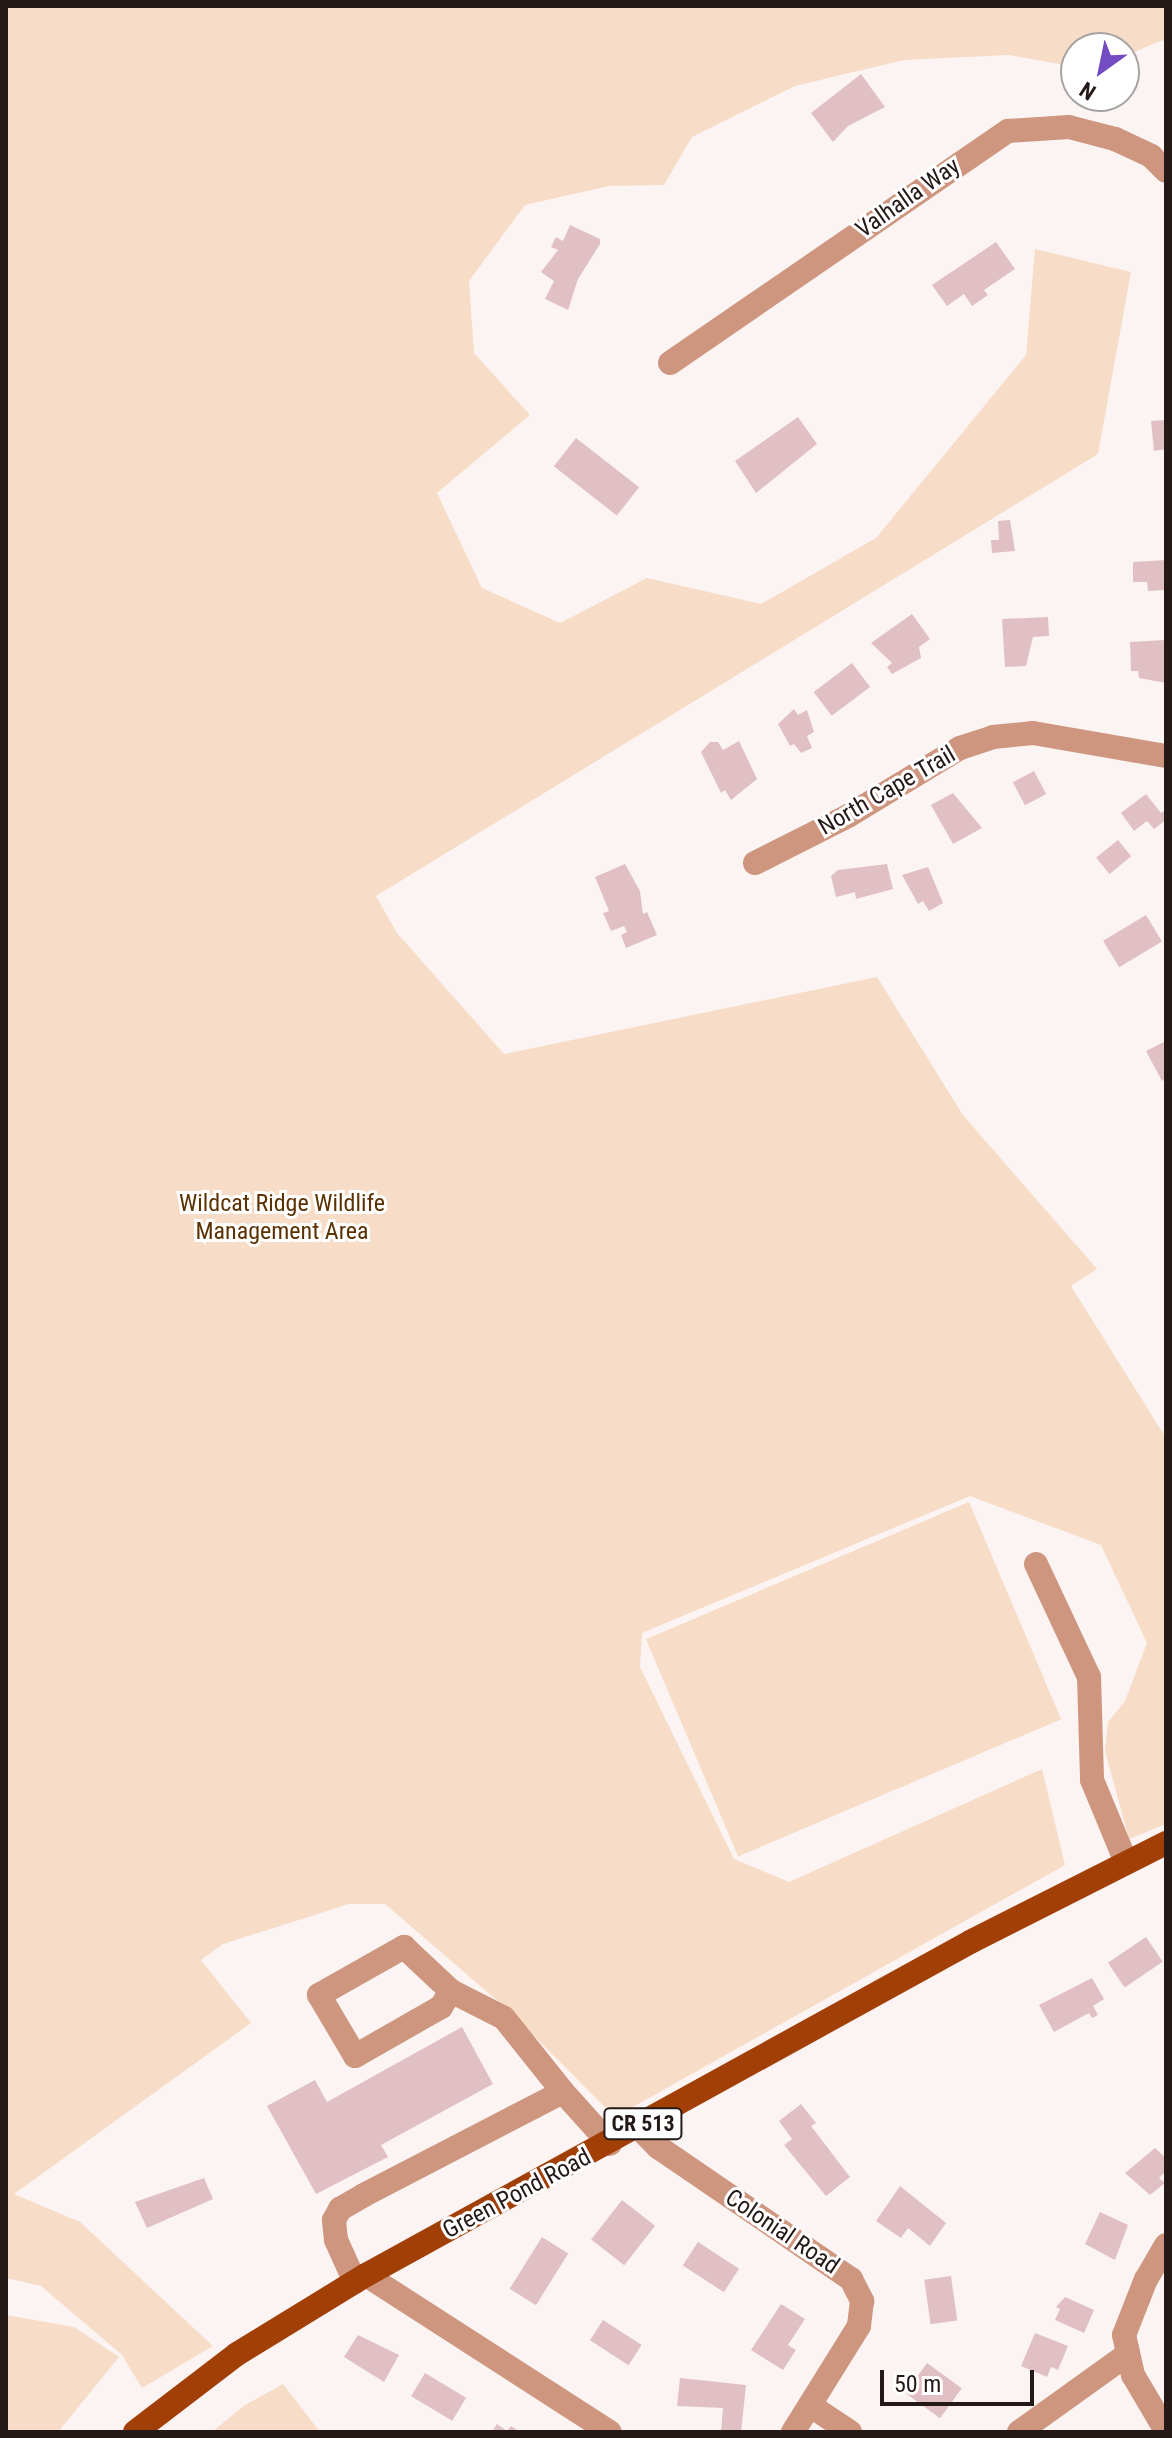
<!DOCTYPE html>
<html>
<head>
<meta charset="utf-8">
<style>
  body { margin:0 }
  #map { position:relative; width:1172px; height:2438px; overflow:hidden; background:#fbf4f3; font-family:"Roboto Condensed",sans-serif }
  div>[style] { position:absolute }
  .green>* { inset:0; background:#f7ddc8; transform-origin:0 0 }
  .building>* { inset:0; background:#e1c0c5; transform-origin:0 0 }
  .minor>* { height:24px; margin:-12px; padding:0 12px; transform-origin:12px; border-radius:12px; background:#ce967f }
  .major>* { height:24px; margin:-12px; padding:0 12px; transform-origin:12px; border-radius:12px; background:#a13f07 }
  span { translate:-50% -50%; white-space:nowrap; text-align:center; line-height:1.15; -webkit-text-stroke:6px #fff; paint-order:stroke }
  .shield-label span { padding:2px 6px; background:#fff; border:2px solid; border-radius:6px; -webkit-text-stroke-width:0 }
  .shield-label { font-size:22px; color:#251918; font-weight:700 }
  .street-label { font-size:24px; color:#251918 }
  .park-label { font-size:24px; color:#5b3100 }
  .frame { position:absolute; inset:0; border:8px solid #251918; pointer-events:none }
  .north { position:absolute; left:1060px; top:32px; width:80px; height:80px; box-sizing:border-box; background:#fff; border:2px solid #a8a3a3; border-radius:50%; rotate:213deg; font-size:22px; font-weight:700; line-height:32px; text-align:center; color:#251918 }
  .north::after { content:''; display:block; margin:auto; width:28px; height:36px; background:#734bc3; clip-path:polygon(50% 0,100% 100%,50% 72%,0 100%) }
  .scale { position:absolute; left:880px; top:2370px; width:154px; height:36px; box-sizing:border-box; border:4px solid #251918; border-top:0; padding-left:10px; font-size:24px; line-height:28px; white-space:nowrap; color:#251918; -webkit-text-stroke:6px #fff; paint-order:stroke }
</style>
</head>
<body>
<div id="map">
  <div class="green">
    <i style="clip-path:polygon(6px 6px,1166px 6px,1166px 39px,1124px 56px,1124px 48px,1076px 48px,1076px 67px,1009px 55px,904px 60px,795px 86px,692px 137px,664px 185px,609px 186px,525px 205px,469px 281px,474px 353px,530px 415px,437px 493px,482px 588px,560px 623px,647px 578px,761px 604px,876px 538px,1026px 355px,1035px 249px,1131px 272px,1098px 454px,376px 896px,397px 933px,504px 1054px,877px 977px,963px 1115px,1097px 1269px,1071px 1286px,1166px 1438px,1166px 1824px,1129px 1839px,1105px 1751px,1108px 1722px,1125px 1701px,1147px 1643px,1101px 1545px,970px 1496px,642px 1633px,640px 1667px,734px 1859px,789px 1882px,1042px 1769px,1065px 1865px,615px 2117px,508px 2010px,385px 1904px,349px 1904px,223px 1944px,201px 1960px,251px 2023px,14px 2194px,80px 2222px,213px 2346px,142px 2388px,122px 2355px,41px 2286px,6px 2278px)"></i>
    <i style="left:969px;top:1502px;width:236px;height:351px;rotate:67deg"></i>
    <i style="clip-path:polygon(6px 2315px,74px 2327px,119px 2357px,58px 2432px,6px 2432px)"></i>
    <i style="clip-path:polygon(283px 2384px,320px 2432px,212px 2432px,245px 2405px)"></i>
  </div>
  <div class="building">
    <i style="clip-path:polygon(861px 74px,885px 107px,848px 126px,833px 142px,811px 113px)"></i>
    <i style="clip-path:polygon(570px 225px,600px 239px,600px 244px,578px 279px,568px 310px,545px 299px,554px 281px,541px 272px,558px 250px,551px 247px,556px 237px,563px 241px)"></i>
    <i style="clip-path:polygon(996px 242px,1015px 269px,984px 290px,988px 295px,972px 306px,964px 294px,947px 306px,932px 285px)"></i>
    <i style="clip-path:polygon(798px 417px,817px 444px,756px 493px,735px 461px)"></i>
    <i style="clip-path:polygon(1166px 420px,1166px 449px,1154px 451px,1151px 421px)"></i>
    <i style="left:576px;top:438px;width:80px;height:36px;rotate:38deg"></i>
    <i style="clip-path:polygon(1010px 520px,1015px 551px,992px 553px,991px 540px,999px 540px,998px 521px)"></i>
    <i style="clip-path:polygon(1166px 560px,1166px 590px,1148px 591px,1147px 582px,1133px 582px,1133px 562px)"></i>
    <i style="clip-path:polygon(912px 614px,930px 639px,919px 647px,921px 658px,892px 674px,887px 667px,892px 663px,871px 643px)"></i>
    <i style="clip-path:polygon(1048px 617px,1049px 636px,1033px 637px,1026px 666px,1005px 667px,1002px 619px)"></i>
    <i style="clip-path:polygon(1165px 640px,1166px 683px,1139px 678px,1138px 671px,1131px 671px,1130px 642px)"></i>
    <i style="left:852px;top:663px;width:30px;height:48px;rotate:53deg"></i>
    <i style="clip-path:polygon(794px 709px,798px 715px,807px 710px,814px 732px,807px 736px,812px 748px,801px 753px,794px 744px,790px 746px,778px 724px)"></i>
    <i style="clip-path:polygon(739px 741px,757px 779px,731px 800px,725px 790px,721px 793px,701px 752px,710px 742px,718px 742px,723px 750px)"></i>
    <i style="left:1034px;top:771px;width:26px;height:24px;rotate:62deg"></i>
    <i style="clip-path:polygon(953px 793px,982px 828px,953px 844px,931px 805px)"></i>
    <i style="clip-path:polygon(1146px 794px,1161px 813px,1166px 809px,1166px 820px,1154px 829px,1147px 821px,1134px 831px,1121px 813px)"></i>
    <i style="left:1118px;top:840px;width:21px;height:28px;rotate:51deg"></i>
    <i style="clip-path:polygon(625px 864px,640px 891px,643px 914px,647px 912px,657px 935px,626px 948px,621px 935px,627px 932px,624px 926px,611px 931px,603px 913px,609px 911px,595px 877px)"></i>
    <i style="clip-path:polygon(887px 864px,893px 889px,856px 899px,855px 892px,836px 897px,831px 876px,838px 870px)"></i>
    <i style="clip-path:polygon(928px 867px,943px 903px,929px 911px,923px 901px,918px 904px,902px 875px)"></i>
    <i style="left:1146px;top:915px;width:31px;height:50px;rotate:59deg"></i>
    <i style="clip-path:polygon(1166px 1041px,1166px 1078px,1162px 1081px,1146px 1051px)"></i>
    <i style="left:1146px;top:1937px;width:30px;height:46px;rotate:56deg"></i>
    <i style="clip-path:polygon(1092px 1978px,1104px 1999px,1093px 2006px,1098px 2015px,1092px 2018px,1089px 2013px,1054px 2032px,1039px 2005px)"></i>
    <i style="clip-path:polygon(462px 2027px,493px 2084px,381px 2145px,388px 2157px,316px 2194px,267px 2106px,315px 2080px,327px 2102px)"></i>
    <i style="clip-path:polygon(801px 2104px,816px 2123px,811px 2126px,850px 2177px,826px 2196px,784px 2145px,792px 2139px,779px 2121px)"></i>
    <i style="clip-path:polygon(1155px 2148px,1166px 2158px,1166px 2171px,1159px 2178px,1165px 2183px,1150px 2195px,1125px 2173px)"></i>
    <i style="clip-path:polygon(204px 2178px,213px 2199px,147px 2228px,135px 2202px)"></i>
    <i style="clip-path:polygon(900px 2186px,946px 2223px,930px 2246px,908px 2228px,901px 2238px,876px 2221px)"></i>
    <i style="left:622px;top:2200px;width:42px;height:50px;rotate:38deg"></i>
    <i style="clip-path:polygon(1100px 2212px,1128px 2225px,1115px 2260px,1085px 2244px)"></i>
    <i style="left:542px;top:2237px;width:31px;height:61px;rotate:32deg"></i>
    <i style="left:698px;top:2242px;width:49px;height:28px;rotate:33deg"></i>
    <i style="left:951px;top:2276px;width:45px;height:27px;rotate:82deg"></i>
    <i style="clip-path:polygon(1065px 2297px,1094px 2310px,1084px 2333px,1055px 2320px,1060px 2309px,1056px 2307px)"></i>
    <i style="clip-path:polygon(781px 2304px,805px 2319px,788px 2345px,796px 2350px,783px 2370px,751px 2350px)"></i>
    <i style="left:603px;top:2320px;width:46px;height:24px;rotate:33deg"></i>
    <i style="clip-path:polygon(1035px 2333px,1068px 2346px,1058px 2370px,1051px 2367px,1047px 2377px,1021px 2366px)"></i>
    <i style="clip-path:polygon(358px 2335px,399px 2355px,384px 2382px,344px 2357px)"></i>
    <i style="left:927px;top:2363px;width:43px;height:37px;rotate:36deg"></i>
    <i style="left:425px;top:2373px;width:48px;height:27px;rotate:31deg"></i>
    <i style="clip-path:polygon(680px 2378px,746px 2385px,741px 2432px,721px 2431px,723px 2408px,677px 2406px)"></i>
    <i style="clip-path:polygon(497px 2424px,507px 2431px,511px 2426px,520px 2432px,492px 2432px)"></i>
  </div>
  <div class="minor">
    <i style="left:670px;top:363px;width:410px;rotate:-34.5deg"></i>
    <i style="left:1008px;top:131px;width:61px;rotate:-3.8deg"></i>
    <i style="left:1069px;top:127px;width:48px;rotate:14.6deg"></i>
    <i style="left:1115px;top:139px;width:40px;rotate:25deg"></i>
    <i style="left:1151px;top:156px;width:21px;rotate:45deg"></i>
    <i style="left:755px;top:863px;width:104px;rotate:-26.8deg"></i>
    <i style="left:848px;top:816px;width:131px;rotate:-31.3deg"></i>
    <i style="left:960px;top:748px;width:35px;rotate:-18deg"></i>
    <i style="left:993px;top:737px;width:40px;rotate:-5.7deg"></i>
    <i style="left:1033px;top:733px;width:135px;rotate:9.8deg"></i>
    <i style="left:1036px;top:1564px;width:125px;rotate:64.9deg"></i>
    <i style="left:1089px;top:1677px;width:103px;rotate:88.3deg"></i>
    <i style="left:1092px;top:1780px;width:89px;rotate:67.5deg"></i>
    <i style="left:451px;top:1991px;width:19px;rotate:122deg"></i>
    <i style="left:441px;top:2007px;width:99px;rotate:150.3deg"></i>
    <i style="left:355px;top:2056px;width:71px;rotate:-120.5deg"></i>
    <i style="left:319px;top:1995px;width:98px;rotate:-29.5deg"></i>
    <i style="left:404px;top:1947px;width:64px;rotate:43.1deg"></i>
    <i style="left:451px;top:1991px;width:59px;rotate:27deg"></i>
    <i style="left:504px;top:2018px;width:95px;rotate:51.4deg"></i>
    <i style="left:638px;top:2127px;width:28px;rotate:45deg"></i>
    <i style="left:658px;top:2147px;width:234px;rotate:34.4deg"></i>
    <i style="left:851px;top:2279px;width:25px;rotate:63deg"></i>
    <i style="left:862px;top:2301px;width:25px;rotate:97deg"></i>
    <i style="left:859px;top:2326px;width:125px;rotate:121.9deg"></i>
    <i style="left:1166px;top:2245px;width:39px;rotate:120deg"></i>
    <i style="left:1146px;top:2279px;width:60px;rotate:111.4deg"></i>
    <i style="left:1124px;top:2335px;width:41px;rotate:77.3deg"></i>
    <i style="left:1133px;top:2375px;width:65px;rotate:59.5deg"></i>
    <i style="left:366px;top:2275px;width:290px;rotate:32.8deg"></i>
    <i style="left:355px;top:2282px;width:46px;rotate:-114.3deg"></i>
    <i style="left:336px;top:2240px;width:20px;rotate:-96deg"></i>
    <i style="left:334px;top:2220px;width:13px;rotate:-61deg"></i>
    <i style="left:340px;top:2209px;width:28px;rotate:-30deg"></i>
    <i style="left:364px;top:2195px;width:224px;rotate:-27.4deg"></i>
    <i style="left:563px;top:2092px;width:70px;rotate:47.9deg"></i>
    <i style="left:811px;top:2406px;width:47px;rotate:33.7deg"></i>
    <i style="left:1019px;top:2432px;width:130px;rotate:-35.6deg"></i>
  </div>
  <div class="major">
    <i style="left:135px;top:2432px;width:128px;rotate:-37.4deg"></i>
    <i style="left:237px;top:2354px;width:151px;rotate:-31.5deg"></i>
    <i style="left:366px;top:2275px;width:692px;rotate:-28.86deg"></i>
    <i style="left:972px;top:1941px;width:217px;rotate:-26.8deg"></i>
  </div>
  <div class="shield-label">
    <span style="left:643px;top:2124px">CR 513</span>
  </div>
  <div class="street-label">
    <span style="left:908px;top:198px;rotate:-35deg">Valhalla Way</span>
    <span style="left:887px;top:791px;rotate:-30deg">North Cape Trail</span>
    <span style="left:517px;top:2194px;rotate:-28deg">Green Pond Road</span>
    <span style="left:782px;top:2232px;rotate:34deg">Colonial Road</span>
  </div>
  <div class="park-label">
    <span style="left:282px;top:1218px">Wildcat Ridge Wildlife<br>Management Area</span>
  </div>
  <div class="frame"></div>
  <div class="north">N</div>
  <div class="scale">50 m</div>
</div>
</body>
</html>
